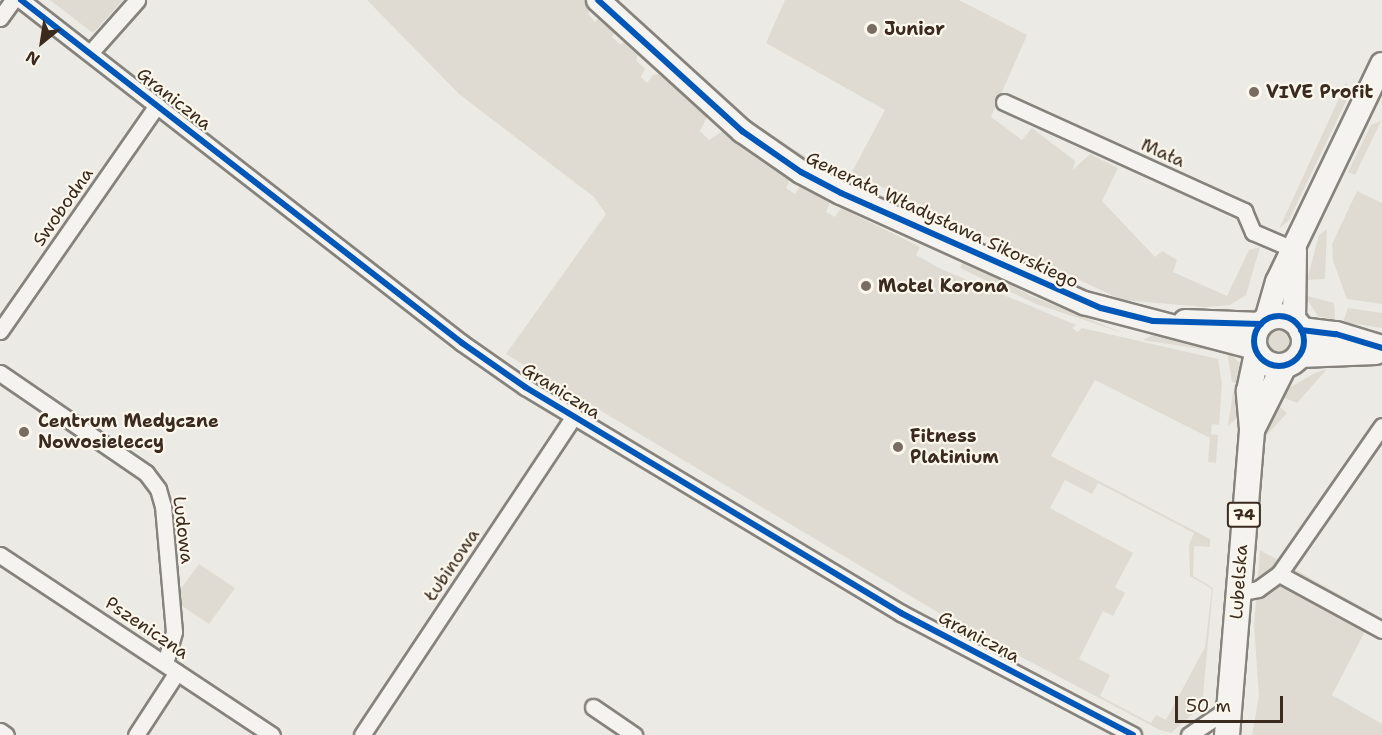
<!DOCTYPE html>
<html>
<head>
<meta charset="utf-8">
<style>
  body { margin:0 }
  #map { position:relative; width:1382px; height:735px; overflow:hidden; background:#eceae4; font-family:"Shantell Sans",sans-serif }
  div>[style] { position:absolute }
  .built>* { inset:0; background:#dfdbd2 }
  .round { border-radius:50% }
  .roads { filter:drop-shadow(2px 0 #86827c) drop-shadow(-2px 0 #86827c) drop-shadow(0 2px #86827c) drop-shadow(0 -2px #86827c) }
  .street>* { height:15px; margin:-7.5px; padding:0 7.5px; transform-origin:7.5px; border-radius:7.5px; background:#f4f3ef }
  .secondary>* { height:22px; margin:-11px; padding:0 11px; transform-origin:11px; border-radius:11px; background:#f4f3ef }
  .primary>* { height:24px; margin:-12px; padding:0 12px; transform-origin:12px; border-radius:12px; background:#f4f3ef }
  .primary>.ring { margin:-12px; padding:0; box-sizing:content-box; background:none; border:24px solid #f4f3ef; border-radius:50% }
  .cycleway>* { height:6px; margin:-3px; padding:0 3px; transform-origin:3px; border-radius:3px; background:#0057b8 }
  .cycleway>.ring { margin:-3px; padding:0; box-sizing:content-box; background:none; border:6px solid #0057b8; border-radius:50% }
  .dots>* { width:16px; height:16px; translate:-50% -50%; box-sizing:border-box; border:3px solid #fbf7ec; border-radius:50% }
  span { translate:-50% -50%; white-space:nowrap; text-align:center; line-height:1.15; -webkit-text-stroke:4.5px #fbf7ec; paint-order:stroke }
  .shield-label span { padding:2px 4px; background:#fbf7ec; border:2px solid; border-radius:4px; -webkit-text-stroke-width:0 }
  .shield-label { font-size:16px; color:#3b2a1e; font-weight:700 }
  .poi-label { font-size:18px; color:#3b2a1e; font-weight:700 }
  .left { translate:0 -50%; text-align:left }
  .street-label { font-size:18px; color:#3b2a1e }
  .north { position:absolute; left:12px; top:12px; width:60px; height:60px; -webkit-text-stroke:4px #fbf7ec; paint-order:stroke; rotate:210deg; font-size:16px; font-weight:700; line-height:24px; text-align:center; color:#3b2a1e }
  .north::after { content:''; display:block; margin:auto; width:21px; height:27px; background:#3b2a1e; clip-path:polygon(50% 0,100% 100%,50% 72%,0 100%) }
  .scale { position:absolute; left:1175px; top:696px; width:108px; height:27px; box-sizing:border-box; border:3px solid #3b2a1e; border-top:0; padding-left:8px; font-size:18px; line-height:21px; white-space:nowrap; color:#3b2a1e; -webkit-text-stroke:4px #fbf7ec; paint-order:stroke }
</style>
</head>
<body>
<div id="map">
  <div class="built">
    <i style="clip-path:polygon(50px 0,123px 0,93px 33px)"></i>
    <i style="clip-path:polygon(evenodd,367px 0,586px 0,592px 5px,588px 14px,595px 22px,601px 15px,617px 30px,612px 37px,621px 45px,626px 38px,640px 50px,636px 60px,645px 69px,641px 77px,647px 83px,653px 75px,663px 73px,708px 115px,700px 131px,709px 140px,724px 130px,792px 177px,786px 188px,795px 194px,802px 183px,832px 198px,826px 212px,835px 217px,841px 208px,920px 247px,916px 255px,941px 269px,1076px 325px,1072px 328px,1078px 332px,1082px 328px,1218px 359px,1222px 384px,1219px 425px,1212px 424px,1211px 434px,1218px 435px,1216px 463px,1208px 462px,1210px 438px,1095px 380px,1051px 456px,1210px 539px,1210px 547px,1194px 546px,1193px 576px,1213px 588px,1202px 706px,1171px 733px,1160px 730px,949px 619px,506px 354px,606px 214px,594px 197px,459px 94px,367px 0,1065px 480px,1092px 494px,1098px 483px,1194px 533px,1189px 545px,1190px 576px,1212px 589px,1205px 647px,1166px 720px,1156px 715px,1151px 723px,1100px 696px,1110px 675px,1079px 659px,1103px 611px,1113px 616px,1125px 593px,1115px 587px,1133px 553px,1050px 508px,1065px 480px)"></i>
    <i style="clip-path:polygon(785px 0,959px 0,1027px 35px,991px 117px,1022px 140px,1032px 128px,1075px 161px,1073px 170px,1090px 154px,1118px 168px,1102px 201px,1155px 257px,1162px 251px,1177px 260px,1173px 272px,1227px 296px,1249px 250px,1260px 247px,1246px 295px,1230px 305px,1205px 307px,1122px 300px,861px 177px,852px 172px,885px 110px,766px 43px)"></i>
    <i style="clip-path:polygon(1346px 83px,1351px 91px,1289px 220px,1279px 229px)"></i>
    <i style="clip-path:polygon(1381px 121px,1355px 175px,1348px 172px,1371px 125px)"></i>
    <i style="clip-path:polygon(761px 127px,788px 146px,833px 172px,822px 173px,762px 132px)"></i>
    <i style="clip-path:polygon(843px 178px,916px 211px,912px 214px,844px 184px)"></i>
    <i style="clip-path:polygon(1357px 191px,1382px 203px,1382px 304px,1347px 299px,1333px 261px,1332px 244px)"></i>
    <i style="clip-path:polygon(1327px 229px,1325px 279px,1307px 280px,1319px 235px)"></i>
    <i style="clip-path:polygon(964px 259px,1031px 296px,1126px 334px,1036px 304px,960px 268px)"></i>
    <i style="clip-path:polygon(1304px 295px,1334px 303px,1335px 320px,1318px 316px)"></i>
    <i style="clip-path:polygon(1348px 308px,1382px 313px,1382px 328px,1343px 322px)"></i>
    <i class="round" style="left:1264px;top:328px;width:28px;height:28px"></i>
    <i style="clip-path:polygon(1153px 335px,1212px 346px,1212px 348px,1207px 350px,1143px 340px)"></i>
    <i style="clip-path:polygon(1227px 351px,1241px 364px,1243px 385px,1232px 382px)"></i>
    <i style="clip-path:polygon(1327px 369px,1297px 403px,1277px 395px,1315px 373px)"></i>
    <i style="clip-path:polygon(1233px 392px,1240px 394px,1238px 417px,1228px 426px)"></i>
    <i style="clip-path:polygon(1275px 403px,1287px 413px,1266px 436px,1265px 436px)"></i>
    <i style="clip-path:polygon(1260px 550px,1374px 614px,1332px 695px,1382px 724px,1382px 735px,1252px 735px,1259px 696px,1254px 625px)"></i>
    <i style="clip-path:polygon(199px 564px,235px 588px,209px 624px,182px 606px,179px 591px)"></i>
  </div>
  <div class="roads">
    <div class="street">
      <i style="left:21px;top:0;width:559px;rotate:37.87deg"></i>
      <i style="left:462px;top:343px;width:77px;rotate:34.9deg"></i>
      <i style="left:525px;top:387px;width:439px;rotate:31deg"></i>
      <i style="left:901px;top:613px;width:262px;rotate:27.7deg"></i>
      <i style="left:0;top:18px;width:22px;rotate:-54deg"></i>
      <i style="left:90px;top:53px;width:71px;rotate:-48.4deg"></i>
      <i style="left:1004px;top:102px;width:264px;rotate:24.4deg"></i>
      <i style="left:1244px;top:211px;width:23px;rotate:67deg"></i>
      <i style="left:1253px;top:232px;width:46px;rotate:23.2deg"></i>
      <i style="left:0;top:331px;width:275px;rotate:-55.2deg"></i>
      <i style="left:0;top:373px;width:177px;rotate:34.4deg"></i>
      <i style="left:146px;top:473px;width:20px;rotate:53deg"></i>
      <i style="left:158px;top:489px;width:18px;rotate:74deg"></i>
      <i style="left:163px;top:506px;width:126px;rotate:85deg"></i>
      <i style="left:174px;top:632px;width:33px;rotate:106deg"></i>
      <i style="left:0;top:555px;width:326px;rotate:33.5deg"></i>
      <i style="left:1279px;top:574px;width:117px;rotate:28.5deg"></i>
      <i style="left:1238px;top:593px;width:20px;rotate:-11deg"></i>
      <i style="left:1258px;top:589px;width:26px;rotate:-36deg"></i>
      <i style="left:1279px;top:574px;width:180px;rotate:-55.2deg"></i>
      <i style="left:593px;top:707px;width:50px;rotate:34.3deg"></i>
      <i style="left:0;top:731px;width:7px;rotate:34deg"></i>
      <i style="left:136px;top:735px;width:75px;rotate:-56.9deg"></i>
      <i style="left:362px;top:735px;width:382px;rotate:-56.4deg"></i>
      <i style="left:1189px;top:735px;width:48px;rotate:-34deg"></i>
    </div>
    <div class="secondary">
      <i style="left:598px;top:0;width:195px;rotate:42.3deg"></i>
      <i style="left:742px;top:131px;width:72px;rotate:34.8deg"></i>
      <i style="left:801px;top:172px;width:45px;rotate:27.7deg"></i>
      <i style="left:841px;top:193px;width:267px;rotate:24.4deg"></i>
      <i style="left:1084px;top:303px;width:176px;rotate:14.8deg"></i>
      <i style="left:1266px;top:320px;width:40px;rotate:-74deg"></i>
      <i style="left:1277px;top:282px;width:242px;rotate:-64.3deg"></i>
      <i style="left:1185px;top:321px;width:76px;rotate:2.3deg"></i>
      <i style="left:1294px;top:322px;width:71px;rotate:-89.2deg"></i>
    </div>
    <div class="primary">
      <i class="ring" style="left:1254px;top:316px;width:26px;height:26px"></i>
      <i style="left:1301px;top:330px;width:35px;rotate:7deg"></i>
      <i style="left:1336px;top:334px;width:48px;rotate:16.9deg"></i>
      <i style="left:1300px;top:355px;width:76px;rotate:-2.3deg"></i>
      <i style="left:1253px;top:428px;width:69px;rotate:-63.4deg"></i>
      <i style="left:1227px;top:735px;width:307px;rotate:-85.3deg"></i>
      <i style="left:1252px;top:429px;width:38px;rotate:-95deg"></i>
      <i style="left:1249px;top:391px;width:38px;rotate:-78deg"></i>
    </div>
  </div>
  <div class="cycleway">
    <i style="left:21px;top:0;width:559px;rotate:37.87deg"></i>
    <i style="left:462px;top:343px;width:77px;rotate:34.9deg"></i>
    <i style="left:525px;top:387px;width:439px;rotate:31deg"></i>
    <i style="left:901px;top:613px;width:262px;rotate:27.7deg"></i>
    <i style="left:598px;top:0;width:195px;rotate:42.3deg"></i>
    <i style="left:742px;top:131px;width:72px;rotate:34.8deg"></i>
    <i style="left:801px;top:172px;width:45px;rotate:27.7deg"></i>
    <i style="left:841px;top:193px;width:284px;rotate:23.9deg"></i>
    <i style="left:1101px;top:308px;width:54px;rotate:14deg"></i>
    <i style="left:1153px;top:321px;width:108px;rotate:1.6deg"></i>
    <i class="ring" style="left:1254px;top:316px;width:44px;height:44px"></i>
    <i style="left:1301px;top:330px;width:35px;rotate:7deg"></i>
    <i style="left:1336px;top:334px;width:48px;rotate:16.9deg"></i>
  </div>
  <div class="dots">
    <i style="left:872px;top:29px;background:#796d63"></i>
    <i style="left:1254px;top:92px;background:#796d63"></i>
    <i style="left:866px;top:286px;background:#796d63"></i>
    <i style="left:24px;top:432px;background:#796d63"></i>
    <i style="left:898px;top:447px;background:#796d63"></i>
  </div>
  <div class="shield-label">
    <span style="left:1244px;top:515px">74</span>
  </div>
  <div class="poi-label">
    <span class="left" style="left:884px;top:29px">Junior</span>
    <span class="left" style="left:1266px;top:92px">VIVE Profit</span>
    <span class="left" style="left:878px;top:286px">Motel Korona</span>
    <span class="left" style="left:38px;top:432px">Centrum Medyczne<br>Nowosieleccy</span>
    <span class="left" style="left:910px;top:447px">Fitness<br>Platinium</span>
  </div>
  <div class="street-label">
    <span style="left:174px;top:99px;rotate:38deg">Graniczna</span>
    <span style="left:1163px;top:153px;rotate:24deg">Mała</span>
    <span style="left:63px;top:207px;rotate:-55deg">Swobodna</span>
    <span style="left:942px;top:220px;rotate:25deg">Generała Władysława Sikorskiego</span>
    <span style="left:561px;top:391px;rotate:32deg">Graniczna</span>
    <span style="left:183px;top:530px;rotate:83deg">Ludowa</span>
    <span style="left:452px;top:565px;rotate:-56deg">Łubinowa</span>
    <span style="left:1239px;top:582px;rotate:-86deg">Lubelska</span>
    <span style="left:147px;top:628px;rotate:34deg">Pszeniczna</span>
    <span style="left:979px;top:637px;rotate:28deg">Graniczna</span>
  </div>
  <div class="north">N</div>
  <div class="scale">50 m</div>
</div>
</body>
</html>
